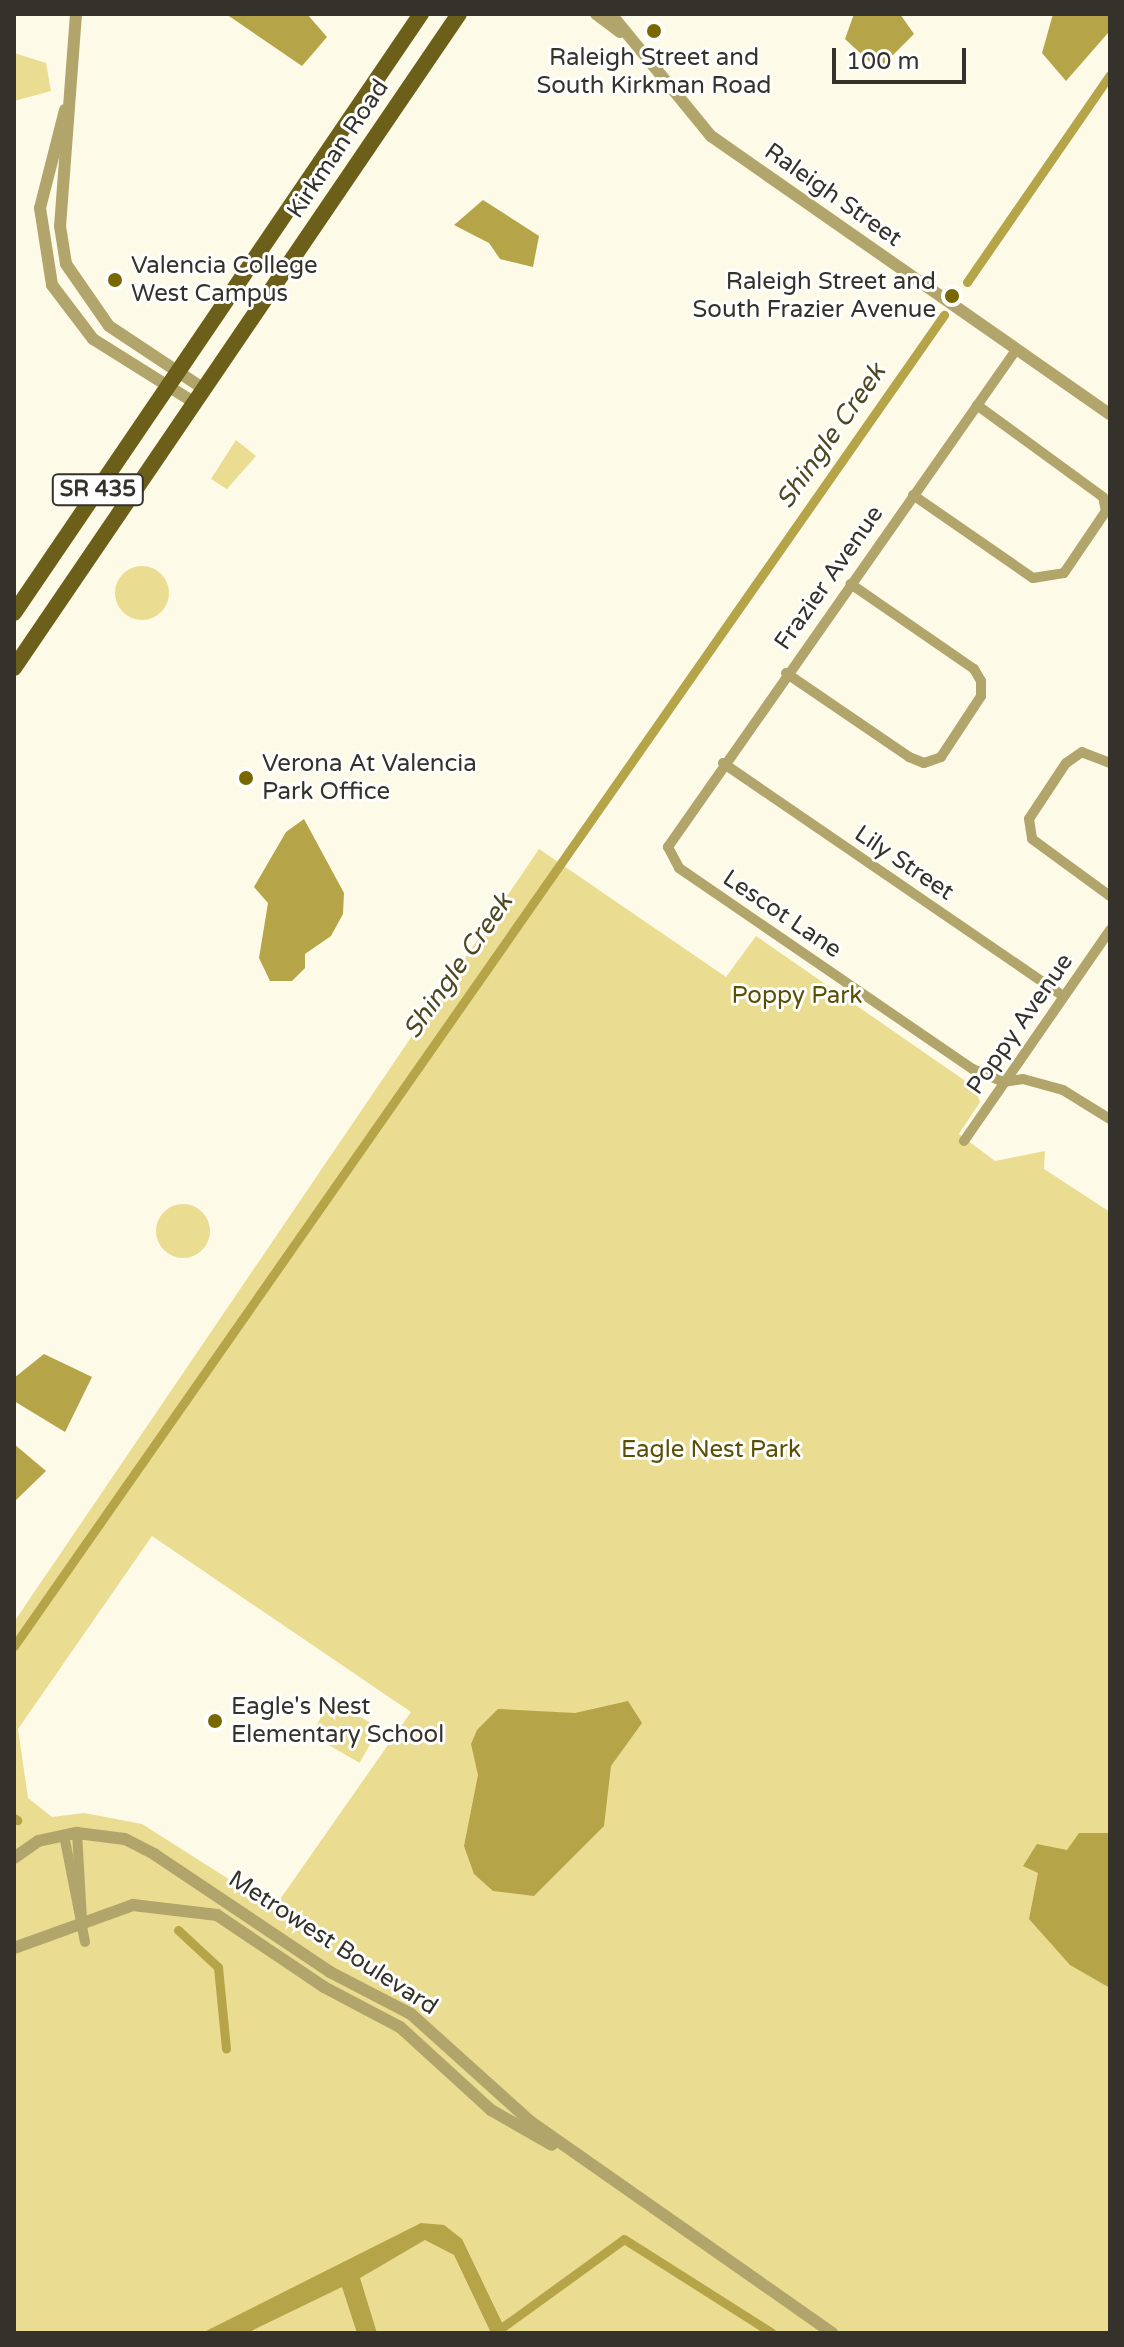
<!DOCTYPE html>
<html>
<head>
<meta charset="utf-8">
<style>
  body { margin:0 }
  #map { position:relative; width:1124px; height:2347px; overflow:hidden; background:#fdfae7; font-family:"Varela Round",sans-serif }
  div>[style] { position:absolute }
  .green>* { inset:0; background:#eadc91; transform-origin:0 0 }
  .round { border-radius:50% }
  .water>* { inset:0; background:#b6a448 }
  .canal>* { height:9px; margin:-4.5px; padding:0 4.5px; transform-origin:4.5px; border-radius:4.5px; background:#b6a448 }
  .minor>* { height:10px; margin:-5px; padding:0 5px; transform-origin:5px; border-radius:5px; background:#b1a56b }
  .tertiary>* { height:12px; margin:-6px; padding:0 6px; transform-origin:6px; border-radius:6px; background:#b1a56b }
  .primary>* { height:16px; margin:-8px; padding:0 8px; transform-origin:8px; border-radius:8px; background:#6c5f19 }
  .dots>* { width:22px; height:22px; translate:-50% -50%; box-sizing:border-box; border:4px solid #fff; border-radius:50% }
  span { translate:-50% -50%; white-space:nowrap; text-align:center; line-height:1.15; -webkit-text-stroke:6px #fff; paint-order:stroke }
  .shield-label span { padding:2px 6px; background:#fff; border:2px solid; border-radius:6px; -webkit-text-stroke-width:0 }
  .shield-label { font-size:22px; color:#34322b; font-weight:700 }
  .poi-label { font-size:24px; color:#34322b }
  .left { translate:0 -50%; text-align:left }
  .right { translate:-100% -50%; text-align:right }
  .street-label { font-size:24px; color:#34322b }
  .park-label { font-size:24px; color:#5b4f03 }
  .water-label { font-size:26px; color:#4f4721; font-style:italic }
  .frame { position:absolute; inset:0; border:16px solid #34322b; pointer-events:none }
  .scale { position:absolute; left:832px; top:48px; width:134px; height:36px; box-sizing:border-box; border:4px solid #34322b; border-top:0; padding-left:10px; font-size:24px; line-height:28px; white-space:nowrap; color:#34322b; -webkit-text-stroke:6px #fff; paint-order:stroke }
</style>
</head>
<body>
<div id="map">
  <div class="green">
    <i style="clip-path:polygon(14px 53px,46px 63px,51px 91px,14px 101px)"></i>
    <i style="clip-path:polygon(236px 440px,256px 456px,227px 489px,211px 479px)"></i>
    <i class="round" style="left:115px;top:566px;width:54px;height:54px"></i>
    <i style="clip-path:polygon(evenodd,539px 849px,726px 977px,756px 936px,974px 1087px,980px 1102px,959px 1134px,995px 1161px,1045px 1151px,1044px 1169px,1110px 1212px,1110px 2333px,14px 2333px,14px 1622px,539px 849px,152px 1536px,411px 1712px,274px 1908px,142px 1824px,84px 1813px,52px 1817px,28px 1798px,18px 1729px,152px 1536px)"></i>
    <i class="round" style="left:156px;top:1204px;width:54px;height:54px"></i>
    <i style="left:331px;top:1700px;width:56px;height:40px;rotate:30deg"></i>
  </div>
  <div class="water">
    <i style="clip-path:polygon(226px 14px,307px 14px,327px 37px,302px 66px)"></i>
    <i style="clip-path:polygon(854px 14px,900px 14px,914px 34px,883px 65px,872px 64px,845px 39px)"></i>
    <i style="clip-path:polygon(1053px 14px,1110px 14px,1108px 33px,1066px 81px,1042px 53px)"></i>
    <i style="clip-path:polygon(483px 200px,539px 236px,533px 267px,500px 259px,489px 243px,454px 225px)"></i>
    <i style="clip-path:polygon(304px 819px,344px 893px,343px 914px,331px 936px,305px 954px,305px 968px,292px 981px,270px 981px,259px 958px,268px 903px,254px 887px,286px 832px)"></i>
    <i style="clip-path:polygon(44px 1354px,92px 1377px,65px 1432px,14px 1401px,14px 1378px)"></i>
    <i style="clip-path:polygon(14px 1444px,46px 1471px,14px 1502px)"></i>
    <i style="clip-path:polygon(628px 1701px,642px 1723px,611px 1766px,604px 1826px,534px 1896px,493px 1891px,474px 1874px,464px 1846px,478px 1775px,471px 1744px,477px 1730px,498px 1709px,575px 1713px)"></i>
    <i style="clip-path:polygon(1079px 1833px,1110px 1833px,1110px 1988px,1070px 1965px,1029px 1919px,1038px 1873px,1023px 1866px,1037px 1844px,1067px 1850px)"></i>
    <i style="clip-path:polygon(421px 2223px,444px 2225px,462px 2239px,507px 2333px,491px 2333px,454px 2255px,425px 2240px,360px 2278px,377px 2333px,357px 2333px,342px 2287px,247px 2333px,202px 2333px)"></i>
  </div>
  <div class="canal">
    <i style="left:967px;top:282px;width:252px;rotate:-55.4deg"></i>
    <i style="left:14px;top:1646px;width:1624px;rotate:-55.06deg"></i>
    <i style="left:14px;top:1818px;width:4px;rotate:34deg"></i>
    <i style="left:178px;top:1930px;width:54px;rotate:42.8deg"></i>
    <i style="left:218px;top:1967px;width:82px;rotate:84.4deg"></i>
    <i style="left:504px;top:2326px;width:148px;rotate:-35.9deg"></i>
    <i style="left:624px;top:2239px;width:175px;rotate:32.4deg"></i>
  </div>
  <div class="minor">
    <i style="left:1016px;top:350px;width:607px;rotate:125deg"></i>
    <i style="left:668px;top:847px;width:24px;rotate:62deg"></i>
    <i style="left:679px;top:868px;width:356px;rotate:34.4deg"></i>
    <i style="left:973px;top:1069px;width:34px;rotate:23deg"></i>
    <i style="left:1004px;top:1082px;width:19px;rotate:-9deg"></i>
    <i style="left:1023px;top:1079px;width:41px;rotate:15.4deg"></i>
    <i style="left:1063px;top:1090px;width:55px;rotate:31.7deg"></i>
    <i style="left:913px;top:495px;width:146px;rotate:34.7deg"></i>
    <i style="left:1033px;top:578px;width:31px;rotate:-9deg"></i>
    <i style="left:1064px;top:573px;width:75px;rotate:-55.9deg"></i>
    <i style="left:1106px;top:511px;width:14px;rotate:-102deg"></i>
    <i style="left:1103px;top:497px;width:156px;rotate:-143.9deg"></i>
    <i style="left:786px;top:673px;width:149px;rotate:34.3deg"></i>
    <i style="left:909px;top:757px;width:16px;rotate:22deg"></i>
    <i style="left:924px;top:763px;width:18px;rotate:-19deg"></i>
    <i style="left:941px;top:757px;width:73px;rotate:-56.7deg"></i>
    <i style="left:981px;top:696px;width:15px;rotate:-90deg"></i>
    <i style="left:981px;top:681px;width:14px;rotate:-120deg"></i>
    <i style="left:974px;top:669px;width:150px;rotate:-145.4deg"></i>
    <i style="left:723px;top:763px;width:412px;rotate:34.4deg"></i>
    <i style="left:1110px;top:763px;width:30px;rotate:-159deg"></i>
    <i style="left:1082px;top:752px;width:19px;rotate:145deg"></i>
    <i style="left:1066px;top:763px;width:67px;rotate:123.5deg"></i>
    <i style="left:1029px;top:819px;width:20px;rotate:81deg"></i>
    <i style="left:1032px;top:839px;width:97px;rotate:36.2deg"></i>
    <i style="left:964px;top:1141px;width:257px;rotate:-55.3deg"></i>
    <i style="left:77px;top:1833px;width:87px;rotate:86.7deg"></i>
    <i style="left:64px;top:1835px;width:109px;rotate:78.9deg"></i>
  </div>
  <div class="tertiary">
    <i style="left:76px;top:14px;width:213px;rotate:94.3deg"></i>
    <i style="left:60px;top:226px;width:38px;rotate:81deg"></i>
    <i style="left:66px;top:264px;width:75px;rotate:55.3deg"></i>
    <i style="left:109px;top:326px;width:114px;rotate:33.6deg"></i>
    <i style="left:596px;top:14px;width:30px;rotate:37deg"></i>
    <i style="left:611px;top:14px;width:158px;rotate:50.7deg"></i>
    <i style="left:711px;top:136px;width:486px;rotate:34.9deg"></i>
    <i style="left:65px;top:110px;width:101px;rotate:104.3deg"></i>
    <i style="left:40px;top:208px;width:78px;rotate:81.1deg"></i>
    <i style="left:52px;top:285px;width:68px;rotate:52.8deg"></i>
    <i style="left:93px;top:339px;width:120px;rotate:32.1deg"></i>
    <i style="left:14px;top:1858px;width:29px;rotate:-35deg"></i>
    <i style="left:38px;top:1841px;width:40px;rotate:-12deg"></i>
    <i style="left:77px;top:1833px;width:48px;rotate:7.1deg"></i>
    <i style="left:125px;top:1839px;width:33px;rotate:27deg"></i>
    <i style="left:154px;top:1854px;width:212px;rotate:33.8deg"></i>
    <i style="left:330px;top:1972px;width:91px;rotate:27.4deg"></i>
    <i style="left:411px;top:2014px;width:161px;rotate:42deg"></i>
    <i style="left:531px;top:2122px;width:368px;rotate:35deg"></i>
    <i style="left:14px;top:1948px;width:127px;rotate:-19.9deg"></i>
    <i style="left:133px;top:1905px;width:85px;rotate:6.8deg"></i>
    <i style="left:217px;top:1915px;width:129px;rotate:33.9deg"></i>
    <i style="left:324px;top:1987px;width:86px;rotate:27.8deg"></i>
    <i style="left:400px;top:2027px;width:123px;rotate:42.4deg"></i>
    <i style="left:491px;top:2110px;width:70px;rotate:29.8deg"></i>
  </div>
  <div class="primary">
    <i style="left:14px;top:613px;width:724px;rotate:-55.81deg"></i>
    <i style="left:14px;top:668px;width:791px;rotate:-55.77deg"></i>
  </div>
  <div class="dots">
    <i style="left:654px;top:31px;background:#796800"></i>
    <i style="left:115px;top:280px;background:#796800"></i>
    <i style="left:952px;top:296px;background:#796800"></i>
    <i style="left:246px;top:778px;background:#796800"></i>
    <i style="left:215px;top:1721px;background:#796800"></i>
  </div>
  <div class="shield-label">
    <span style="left:98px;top:490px">SR 435</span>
  </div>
  <div class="poi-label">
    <span style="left:654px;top:72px">Raleigh Street and<br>South Kirkman Road</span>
    <span class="left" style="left:131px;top:280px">Valencia College<br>West Campus</span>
    <span class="right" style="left:936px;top:296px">Raleigh Street and<br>South Frazier Avenue</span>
    <span class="left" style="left:262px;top:778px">Verona At Valencia<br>Park Office</span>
    <span class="left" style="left:231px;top:1721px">Eagle's Nest<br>Elementary School</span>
  </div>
  <div class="street-label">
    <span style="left:338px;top:149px;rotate:-56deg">Kirkman Road</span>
    <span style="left:833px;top:195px;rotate:35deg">Raleigh Street</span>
    <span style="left:829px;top:578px;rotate:-55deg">Frazier Avenue</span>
    <span style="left:904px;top:863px;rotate:34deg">Lily Street</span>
    <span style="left:782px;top:914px;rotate:34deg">Lescot Lane</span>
    <span style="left:1020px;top:1024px;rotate:-55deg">Poppy Avenue</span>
    <span style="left:333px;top:1943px;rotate:33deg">Metrowest Boulevard</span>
  </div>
  <div class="park-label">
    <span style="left:797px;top:996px">Poppy Park</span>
    <span style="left:711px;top:1450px">Eagle Nest Park</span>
  </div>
  <div class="water-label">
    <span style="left:831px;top:436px;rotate:-55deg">Shingle Creek</span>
    <span style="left:458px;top:966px;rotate:-55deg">Shingle Creek</span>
  </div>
  <div class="frame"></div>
  <div class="scale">100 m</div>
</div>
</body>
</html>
